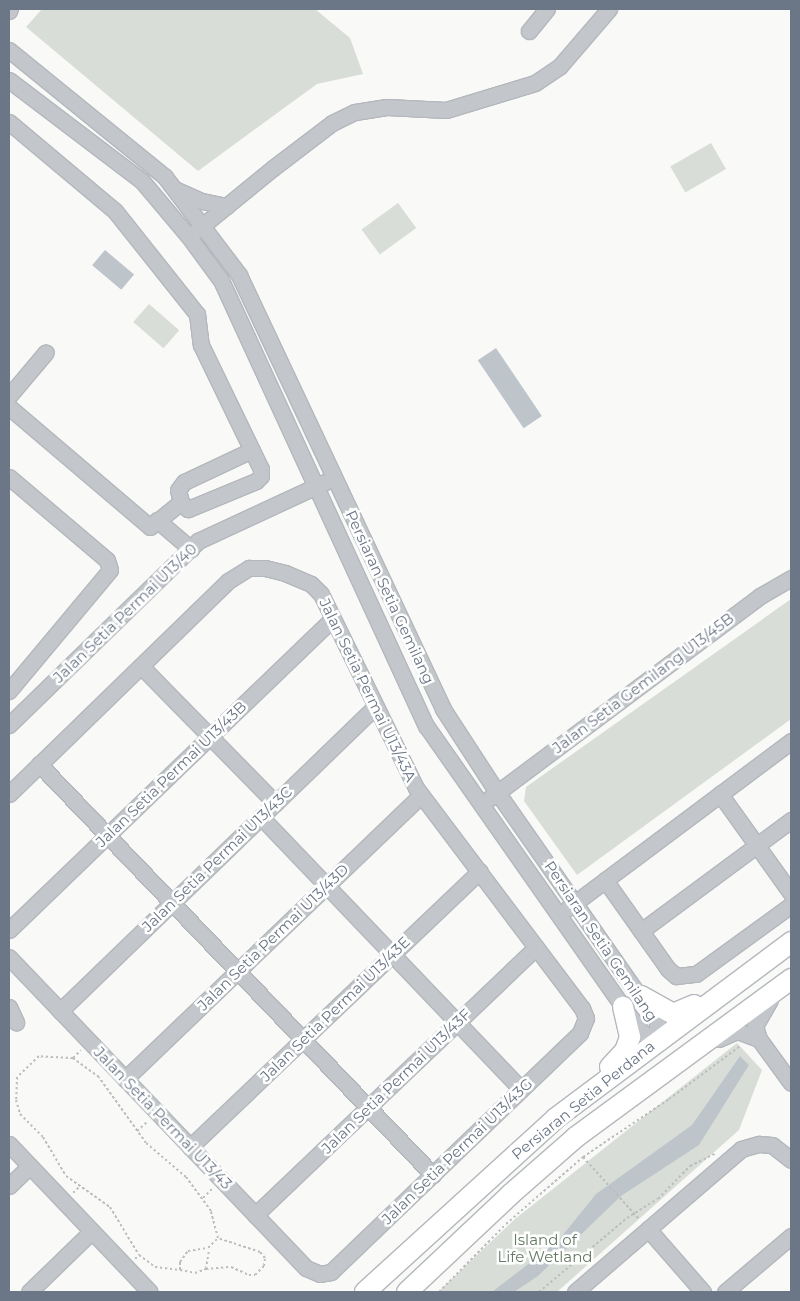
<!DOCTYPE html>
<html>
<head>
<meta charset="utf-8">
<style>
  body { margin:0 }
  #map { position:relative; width:800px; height:1301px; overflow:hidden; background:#f9f9f7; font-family:Montserrat,sans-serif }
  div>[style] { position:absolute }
  .green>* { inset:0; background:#d8ded7; transform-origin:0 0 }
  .water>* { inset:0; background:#bdc5cb; transform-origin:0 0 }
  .path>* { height:2px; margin-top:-1px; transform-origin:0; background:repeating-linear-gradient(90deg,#bbbdc0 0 2.5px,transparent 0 5px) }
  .roads { filter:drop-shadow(1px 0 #b4b8bd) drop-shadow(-1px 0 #b4b8bd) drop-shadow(0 1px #b4b8bd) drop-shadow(0 -1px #b4b8bd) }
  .minor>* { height:15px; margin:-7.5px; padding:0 7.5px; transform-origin:7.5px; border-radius:7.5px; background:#c3c6ca }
  .major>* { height:20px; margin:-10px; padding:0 10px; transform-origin:10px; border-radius:10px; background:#fff }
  span { translate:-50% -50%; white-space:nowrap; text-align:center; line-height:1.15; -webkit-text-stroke:5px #fff; paint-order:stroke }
  .street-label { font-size:15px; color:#6b7686 }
  .park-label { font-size:15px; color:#667965 }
  .frame { position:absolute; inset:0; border:10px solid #6b7686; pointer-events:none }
</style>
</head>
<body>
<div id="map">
  <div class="green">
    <i style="clip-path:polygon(42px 9px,315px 9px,350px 38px,363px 74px,317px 84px,198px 171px,26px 27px)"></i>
    <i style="left:711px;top:143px;width:30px;height:47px;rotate:60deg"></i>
    <i style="left:398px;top:203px;width:31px;height:45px;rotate:54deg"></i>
    <i style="left:149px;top:304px;width:40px;height:24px;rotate:41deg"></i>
    <i style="clip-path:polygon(791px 599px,791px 719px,577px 875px,524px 801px,526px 787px)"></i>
    <i style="clip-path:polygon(737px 1043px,762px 1070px,739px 1130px,557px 1292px,438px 1292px,515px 1219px)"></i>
  </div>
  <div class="water">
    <i style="left:105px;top:250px;width:38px;height:20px;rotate:40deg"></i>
    <i style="left:496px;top:348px;width:82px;height:22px;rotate:56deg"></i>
    <i style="clip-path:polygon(740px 1056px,749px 1065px,699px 1145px,621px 1196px,538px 1276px,514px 1292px,492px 1292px,558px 1241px,596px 1194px,692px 1125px)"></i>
  </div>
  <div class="path">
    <i style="left:73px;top:1058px;width:11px;rotate:-45deg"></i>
    <i style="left:137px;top:1131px;width:15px;rotate:-42deg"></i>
    <i style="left:583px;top:1157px;width:85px;rotate:47.9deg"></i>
    <i style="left:73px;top:1193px;width:10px;rotate:-45deg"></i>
    <i style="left:203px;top:1198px;width:14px;rotate:-45deg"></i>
    <i style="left:135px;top:1259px;width:6px;rotate:-45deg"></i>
    <i style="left:139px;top:1255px;width:20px;rotate:37deg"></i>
    <i style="left:155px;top:1267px;width:25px;rotate:7deg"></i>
    <i style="left:180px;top:1270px;width:8px;rotate:-90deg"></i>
    <i style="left:180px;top:1262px;width:14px;rotate:-54deg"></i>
    <i style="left:188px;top:1251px;width:20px;rotate:-9deg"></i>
    <i style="left:208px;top:1248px;width:14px;rotate:-45deg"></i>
    <i style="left:218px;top:1238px;width:28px;rotate:-105deg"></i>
    <i style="left:211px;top:1211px;width:42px;rotate:-126.3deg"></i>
    <i style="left:186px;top:1177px;width:52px;rotate:-139.6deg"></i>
    <i style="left:146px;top:1143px;width:81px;rotate:-125.5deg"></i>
    <i style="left:99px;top:1077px;width:32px;rotate:-144deg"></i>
    <i style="left:73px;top:1058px;width:34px;rotate:-177deg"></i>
    <i style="left:39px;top:1056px;width:30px;rotate:136deg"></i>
    <i style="left:17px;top:1077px;width:23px;rotate:92deg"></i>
    <i style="left:16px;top:1100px;width:15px;rotate:74deg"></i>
    <i style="left:20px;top:1114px;width:33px;rotate:45deg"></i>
    <i style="left:43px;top:1137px;width:45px;rotate:59.5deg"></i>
    <i style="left:66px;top:1176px;width:54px;rotate:35.2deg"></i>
    <i style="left:110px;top:1207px;width:56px;rotate:58.9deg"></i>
    <i style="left:206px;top:1269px;width:25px;rotate:-5deg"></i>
    <i style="left:231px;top:1267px;width:20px;rotate:24deg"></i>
    <i style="left:249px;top:1275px;width:6px"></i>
    <i style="left:255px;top:1275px;width:13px;rotate:-45deg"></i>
    <i style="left:264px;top:1266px;width:8px;rotate:-83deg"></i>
    <i style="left:265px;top:1258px;width:8px;rotate:-130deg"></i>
    <i style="left:260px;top:1252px;width:44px;rotate:-161.6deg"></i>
    <i style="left:180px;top:1270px;width:15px;rotate:11deg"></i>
    <i style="left:195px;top:1273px;width:12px;rotate:-20deg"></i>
    <i style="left:206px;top:1269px;width:20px;rotate:-81deg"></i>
    <i style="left:439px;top:1292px;width:95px;rotate:-45.4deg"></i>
    <i style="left:506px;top:1224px;width:102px;rotate:-41deg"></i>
    <i style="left:583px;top:1157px;width:104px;rotate:-34deg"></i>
    <i style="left:669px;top:1099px;width:89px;rotate:-36.7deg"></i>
    <i style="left:539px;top:1292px;width:115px;rotate:-40.1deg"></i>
    <i style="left:627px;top:1218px;width:36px;rotate:-32deg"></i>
    <i style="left:658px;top:1199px;width:46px;rotate:-45.9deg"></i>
    <i style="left:690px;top:1166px;width:28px;rotate:-26deg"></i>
  </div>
  <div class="roads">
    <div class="minor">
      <i style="left:9px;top:11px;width:2px;rotate:-63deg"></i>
      <i style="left:529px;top:31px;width:28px;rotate:-51deg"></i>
      <i style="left:9px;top:50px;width:201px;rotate:39.1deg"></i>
      <i style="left:165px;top:177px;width:123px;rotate:52.9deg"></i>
      <i style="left:239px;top:275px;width:480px;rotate:64.8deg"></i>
      <i style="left:443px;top:709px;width:99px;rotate:57deg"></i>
      <i style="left:497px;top:792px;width:279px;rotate:55.1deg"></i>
      <i style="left:657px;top:1021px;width:20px;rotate:87deg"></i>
      <i style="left:658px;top:1041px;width:17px;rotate:-152deg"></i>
      <i style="left:643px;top:1033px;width:33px;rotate:-128deg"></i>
      <i style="left:623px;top:1007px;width:343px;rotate:-125deg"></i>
      <i style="left:426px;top:726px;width:492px;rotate:-114.7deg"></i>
      <i style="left:220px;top:279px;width:52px;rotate:-126.4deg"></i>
      <i style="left:189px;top:237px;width:73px;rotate:-130deg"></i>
      <i style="left:142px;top:181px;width:167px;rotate:-142.8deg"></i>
      <i style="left:9px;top:122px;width:138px;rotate:40deg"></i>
      <i style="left:115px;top:211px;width:132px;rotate:51.5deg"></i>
      <i style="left:197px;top:314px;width:31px;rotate:83deg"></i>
      <i style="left:201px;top:345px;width:138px;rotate:64.2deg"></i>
      <i style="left:261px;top:469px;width:7px;rotate:90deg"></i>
      <i style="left:261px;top:476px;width:7px;rotate:135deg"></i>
      <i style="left:256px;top:481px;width:74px;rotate:157.6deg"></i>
      <i style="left:188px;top:509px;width:10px;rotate:-135deg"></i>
      <i style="left:181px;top:502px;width:12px;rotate:-104deg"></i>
      <i style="left:178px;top:490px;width:10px;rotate:-53deg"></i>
      <i style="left:184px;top:482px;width:75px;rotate:-25.2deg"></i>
      <i style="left:177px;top:190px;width:27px;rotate:24deg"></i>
      <i style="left:202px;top:201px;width:25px;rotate:12deg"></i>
      <i style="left:197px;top:230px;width:98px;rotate:-39.2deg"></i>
      <i style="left:273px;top:168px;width:74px;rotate:-37.3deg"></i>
      <i style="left:332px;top:123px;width:25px;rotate:-26deg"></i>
      <i style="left:355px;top:112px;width:32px;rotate:-9deg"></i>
      <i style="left:387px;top:107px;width:59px;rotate:2.9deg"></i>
      <i style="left:446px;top:110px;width:93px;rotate:-16.9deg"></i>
      <i style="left:535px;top:83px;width:30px;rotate:-34deg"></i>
      <i style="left:560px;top:66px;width:75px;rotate:-49.3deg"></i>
      <i style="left:9px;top:396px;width:57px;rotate:-49.9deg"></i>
      <i style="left:9px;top:407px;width:185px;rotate:40.4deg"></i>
      <i style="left:150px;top:527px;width:40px;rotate:-39deg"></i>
      <i style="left:9px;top:477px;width:128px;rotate:40.3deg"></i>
      <i style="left:107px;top:560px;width:10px;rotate:73deg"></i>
      <i style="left:110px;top:570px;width:158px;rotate:129.9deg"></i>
      <i style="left:157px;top:520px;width:45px;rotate:40.5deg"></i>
      <i style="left:141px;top:666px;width:192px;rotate:45.6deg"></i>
      <i style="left:9px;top:725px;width:264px;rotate:-44.2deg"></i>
      <i style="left:198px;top:541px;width:140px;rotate:-24.9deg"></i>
      <i style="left:39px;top:764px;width:569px;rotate:46.21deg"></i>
      <i style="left:9px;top:794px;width:305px;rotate:-44.2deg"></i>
      <i style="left:228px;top:581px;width:25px;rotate:-32deg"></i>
      <i style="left:249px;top:568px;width:16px"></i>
      <i style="left:265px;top:568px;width:21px;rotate:14deg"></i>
      <i style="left:285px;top:573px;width:28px;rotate:23deg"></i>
      <i style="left:311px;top:584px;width:14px;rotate:45deg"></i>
      <i style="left:321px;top:594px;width:216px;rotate:63.9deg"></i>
      <i style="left:416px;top:788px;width:276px;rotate:53deg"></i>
      <i style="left:582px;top:1008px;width:11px;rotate:68deg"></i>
      <i style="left:586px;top:1018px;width:16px;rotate:112deg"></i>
      <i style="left:580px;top:1033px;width:345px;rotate:136.2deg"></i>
      <i style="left:331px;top:1272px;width:11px;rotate:170deg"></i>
      <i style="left:320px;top:1274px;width:15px;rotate:-157deg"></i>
      <i style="left:306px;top:1268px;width:430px;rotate:-133.7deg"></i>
      <i style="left:720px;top:794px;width:122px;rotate:54.4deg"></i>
      <i style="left:490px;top:798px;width:337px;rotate:-36.8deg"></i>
      <i style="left:760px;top:596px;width:36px;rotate:-30deg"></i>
      <i style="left:261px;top:817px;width:376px;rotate:46.3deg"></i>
      <i style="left:605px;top:880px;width:109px;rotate:54.7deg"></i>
      <i style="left:668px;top:969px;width:11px;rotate:41deg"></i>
      <i style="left:676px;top:976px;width:20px;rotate:-6deg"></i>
      <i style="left:696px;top:974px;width:117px;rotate:-36deg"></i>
      <i style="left:568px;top:908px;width:279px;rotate:-36.8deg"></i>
      <i style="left:9px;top:930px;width:448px;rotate:-43.9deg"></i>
      <i style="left:641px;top:931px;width:187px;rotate:-36.5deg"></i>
      <i style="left:770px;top:1000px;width:30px;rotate:120deg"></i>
      <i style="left:755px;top:1026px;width:14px;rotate:73deg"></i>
      <i style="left:759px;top:1039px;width:54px;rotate:54deg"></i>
      <i style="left:9px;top:1007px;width:17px;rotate:65deg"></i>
      <i style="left:60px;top:1011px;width:436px;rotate:-44deg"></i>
      <i style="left:719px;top:1039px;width:20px;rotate:-24deg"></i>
      <i style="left:737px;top:1031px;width:23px;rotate:20deg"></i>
      <i style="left:125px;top:1079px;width:410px;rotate:-43.8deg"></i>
      <i style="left:9px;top:1144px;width:204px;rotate:46.4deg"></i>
      <i style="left:190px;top:1147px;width:400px;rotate:-43.6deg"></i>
      <i style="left:9px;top:1186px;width:29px;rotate:-44deg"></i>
      <i style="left:255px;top:1215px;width:388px;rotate:-43.6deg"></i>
      <i style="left:648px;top:1229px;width:84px;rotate:48.9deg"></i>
      <i style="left:29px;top:1292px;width:86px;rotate:-44.1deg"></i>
      <i style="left:575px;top:1292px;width:219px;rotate:-40.7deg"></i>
      <i style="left:741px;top:1149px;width:19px;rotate:-16deg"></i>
      <i style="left:759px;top:1144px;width:13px;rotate:4deg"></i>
      <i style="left:772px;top:1145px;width:24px;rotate:38deg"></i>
      <i style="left:725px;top:1292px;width:87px;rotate:-40.3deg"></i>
    </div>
    <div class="major">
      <i style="left:641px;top:996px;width:37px;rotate:29deg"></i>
      <i style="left:673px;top:1014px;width:23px;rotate:-23deg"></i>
      <i style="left:610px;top:1067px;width:22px;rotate:-47deg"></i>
      <i style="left:625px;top:1051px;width:15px;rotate:-70deg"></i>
      <i style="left:630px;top:1037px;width:31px;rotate:-103deg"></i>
      <i style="left:365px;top:1292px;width:258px;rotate:-42.3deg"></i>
      <i style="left:556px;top:1118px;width:294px;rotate:-36.8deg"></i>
      <i style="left:407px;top:1292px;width:143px;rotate:-43.3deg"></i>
      <i style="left:511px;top:1194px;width:86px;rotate:-41.2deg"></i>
      <i style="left:576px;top:1137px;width:267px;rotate:-36.3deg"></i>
    </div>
  </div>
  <div class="street-label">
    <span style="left:390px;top:597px;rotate:65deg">Persiaran Setia Gemilang</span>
    <span style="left:125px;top:613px;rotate:-44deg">Jalan Setia Permai U13/40</span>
    <span style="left:643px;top:683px;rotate:-37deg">Jalan Setia Gemilang U13/45B</span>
    <span style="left:368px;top:690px;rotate:64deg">Jalan Setia Permai U13/43A</span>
    <span style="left:171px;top:774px;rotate:-44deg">Jalan Setia Permai U13/43B</span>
    <span style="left:217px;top:859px;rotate:-44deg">Jalan Setia Permai U13/43C</span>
    <span style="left:273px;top:937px;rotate:-44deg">Jalan Setia Permai U13/43D</span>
    <span style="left:601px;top:941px;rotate:56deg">Persiaran Setia Gemilang</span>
    <span style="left:335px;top:1009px;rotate:-44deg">Jalan Setia Permai U13/43E</span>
    <span style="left:396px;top:1081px;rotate:-44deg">Jalan Setia Permai U13/43F</span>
    <span style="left:583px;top:1100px;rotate:-39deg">Persiaran Setia Perdana</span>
    <span style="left:163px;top:1118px;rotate:46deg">Jalan Setia Permai U13/43</span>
    <span style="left:457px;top:1151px;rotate:-44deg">Jalan Setia Permai U13/43G</span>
  </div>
  <div class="park-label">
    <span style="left:545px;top:1248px">Island of<br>Life Wetland</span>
  </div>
  <div class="frame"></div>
</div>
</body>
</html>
